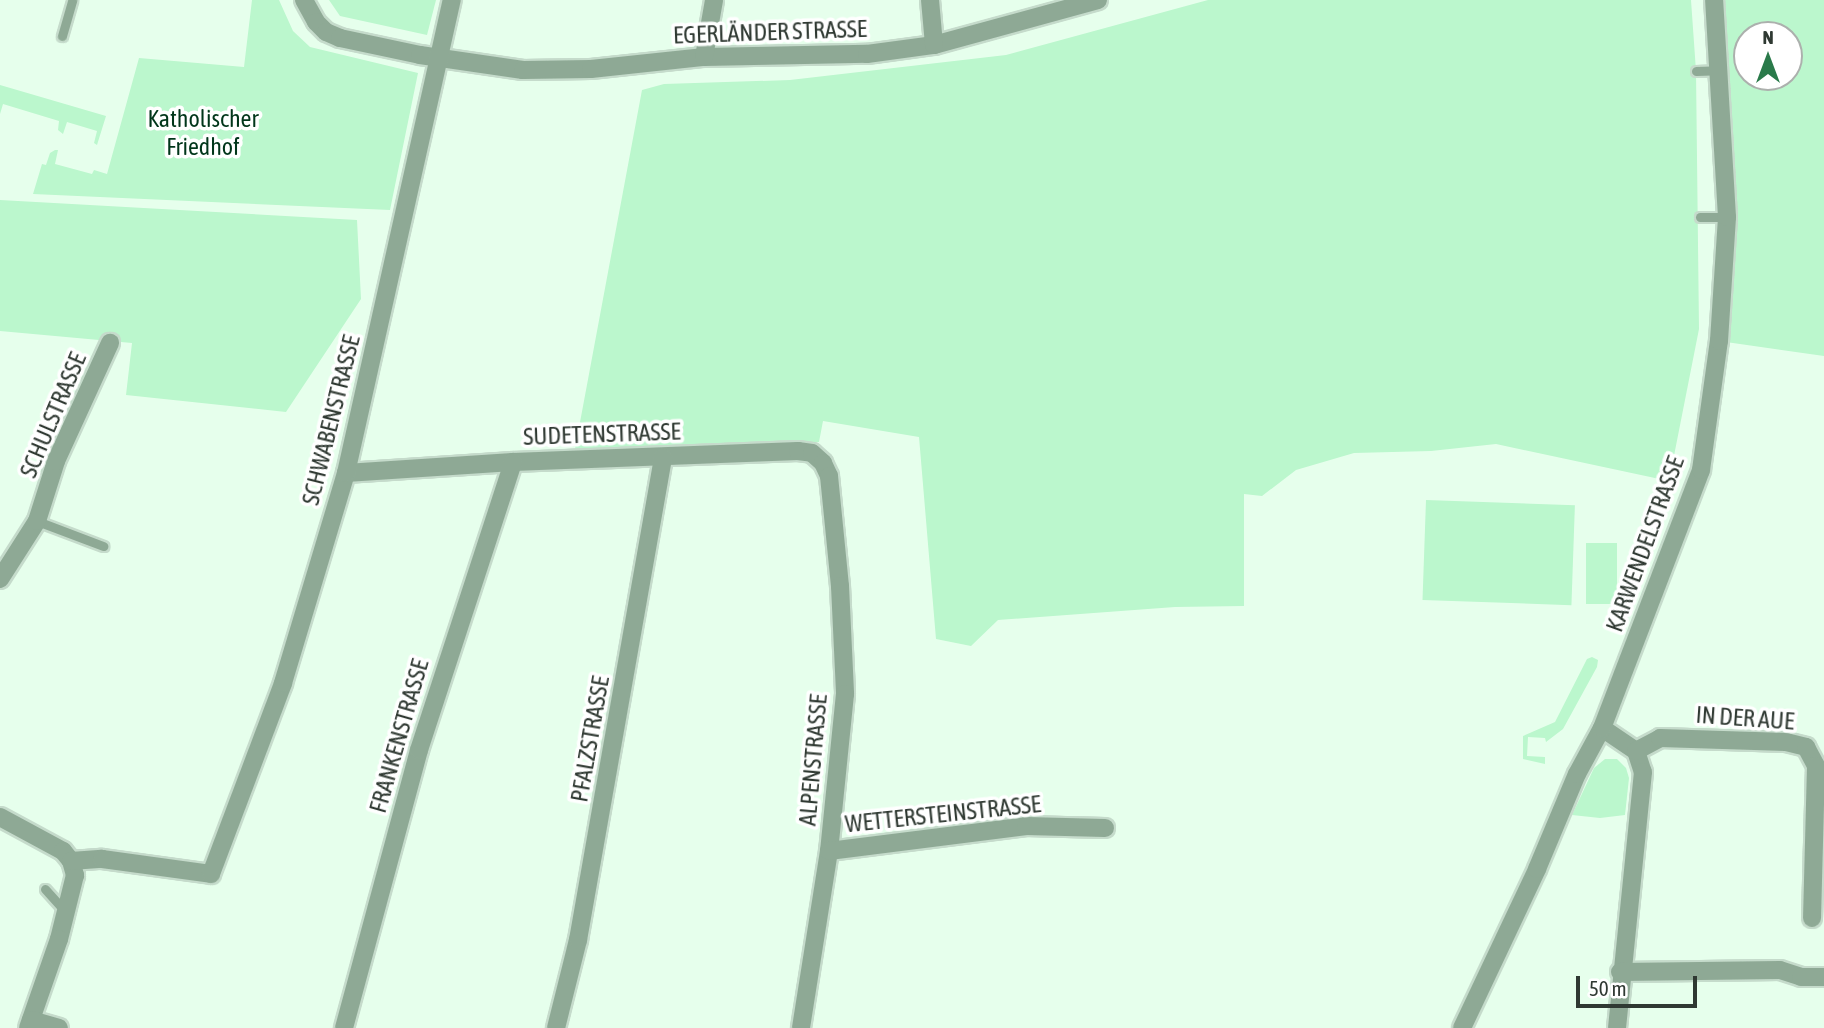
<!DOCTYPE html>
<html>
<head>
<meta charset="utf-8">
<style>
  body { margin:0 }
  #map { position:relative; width:1824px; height:1028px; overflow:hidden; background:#e6ffec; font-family:"Asap Condensed",sans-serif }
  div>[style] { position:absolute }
  .green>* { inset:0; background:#bbf7cd; transform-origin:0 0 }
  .roads { filter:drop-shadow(2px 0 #c5dbcb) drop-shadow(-2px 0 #c5dbcb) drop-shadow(0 2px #c5dbcb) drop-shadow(0 -2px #c5dbcb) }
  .lane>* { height:9px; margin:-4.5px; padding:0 4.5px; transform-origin:4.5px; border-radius:4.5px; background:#8ea995 }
  .street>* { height:18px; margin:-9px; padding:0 9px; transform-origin:9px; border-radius:9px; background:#8ea995 }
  span { translate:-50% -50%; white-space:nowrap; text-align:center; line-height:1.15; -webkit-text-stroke:7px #fff; paint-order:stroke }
  .street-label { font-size:24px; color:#2f3932 }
  .park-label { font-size:24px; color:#01361a }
  .north { position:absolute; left:1733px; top:21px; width:70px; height:70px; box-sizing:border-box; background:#fff; border:2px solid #acb0ad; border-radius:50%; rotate:0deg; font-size:19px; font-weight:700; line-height:28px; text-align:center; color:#2f3932 }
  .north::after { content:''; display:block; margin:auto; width:24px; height:32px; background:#2a7a4a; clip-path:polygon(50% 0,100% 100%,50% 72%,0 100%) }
  .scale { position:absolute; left:1576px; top:976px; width:121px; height:32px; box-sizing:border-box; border:4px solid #2f3932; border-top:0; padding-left:9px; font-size:21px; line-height:24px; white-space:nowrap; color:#2f3932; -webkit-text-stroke:5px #fff; paint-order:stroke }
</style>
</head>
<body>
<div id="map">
  <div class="green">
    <i style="clip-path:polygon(252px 0,279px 0,293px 31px,310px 47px,418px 73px,390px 210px,33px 194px,42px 164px,46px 165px,50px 153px,55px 150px,58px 150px,55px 164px,92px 174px,94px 170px,107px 174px,139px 58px,244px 67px)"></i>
    <i style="clip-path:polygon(329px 0,436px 0,427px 35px,340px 16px)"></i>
    <i style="clip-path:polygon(1208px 0,1691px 0,1696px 71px,1699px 329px,1669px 481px,1496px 444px,1431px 451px,1354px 453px,1296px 470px,1262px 496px,1244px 494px,1244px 606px,1175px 607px,998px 620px,971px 646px,936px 639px,919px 437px,823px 421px,819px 442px,575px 449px,642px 90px,664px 84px,790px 80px,1006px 55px)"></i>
    <i style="clip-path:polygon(evenodd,1714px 0,1824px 0,1824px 356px,1719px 341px,1727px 217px,1714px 0,1747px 35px,1789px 35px,1789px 77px,1747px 77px,1747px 35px)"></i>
    <i style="clip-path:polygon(0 85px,106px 116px,97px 145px,94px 143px,97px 131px,67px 122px,63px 134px,58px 130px,59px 121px,3px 104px,0 114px)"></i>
    <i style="clip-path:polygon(0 200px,357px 220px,361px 299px,286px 412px,126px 395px,132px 343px,0 331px)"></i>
    <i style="left:1426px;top:500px;width:149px;height:100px;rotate:2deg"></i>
    <i style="left:1586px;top:543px;width:31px;height:61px"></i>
    <i style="clip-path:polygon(1592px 657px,1598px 660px,1597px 667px,1563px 729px,1546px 742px,1545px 738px,1528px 737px,1527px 756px,1545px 757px,1545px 764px,1523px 759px,1523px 736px,1555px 722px,1587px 659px)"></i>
    <i style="clip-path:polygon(1605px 759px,1617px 759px,1626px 768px,1629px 778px,1625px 815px,1600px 818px,1572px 815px,1594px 768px)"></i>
  </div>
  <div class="roads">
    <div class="lane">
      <i style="left:62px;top:36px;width:37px;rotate:-74deg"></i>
      <i style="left:1696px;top:71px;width:23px;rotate:-2deg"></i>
      <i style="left:1700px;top:217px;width:27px"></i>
      <i style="left:37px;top:521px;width:71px;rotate:20.7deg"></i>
      <i style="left:45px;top:889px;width:30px;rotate:48deg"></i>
    </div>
    <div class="street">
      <i style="left:304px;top:0;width:25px;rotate:61deg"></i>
      <i style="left:316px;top:22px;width:14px;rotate:45deg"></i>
      <i style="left:326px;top:32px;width:15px;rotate:23deg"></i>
      <i style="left:340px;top:38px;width:82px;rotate:12deg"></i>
      <i style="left:420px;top:55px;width:104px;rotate:8.3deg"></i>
      <i style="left:523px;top:70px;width:68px;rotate:-0.8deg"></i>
      <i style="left:591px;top:69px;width:114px;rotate:-6.1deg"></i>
      <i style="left:704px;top:57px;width:163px;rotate:-1.1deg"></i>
      <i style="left:867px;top:54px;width:68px;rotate:-7.7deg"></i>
      <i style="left:934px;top:45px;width:170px;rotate:-15.3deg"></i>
      <i style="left:930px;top:0;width:45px;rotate:84.9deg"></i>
      <i style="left:704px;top:57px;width:58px;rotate:-80deg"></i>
      <i style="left:346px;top:473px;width:167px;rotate:-3.8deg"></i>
      <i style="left:513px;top:462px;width:285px;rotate:-2.2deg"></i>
      <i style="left:798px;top:451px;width:14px;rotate:8deg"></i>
      <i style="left:812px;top:453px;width:15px;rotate:42deg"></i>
      <i style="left:823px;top:463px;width:14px;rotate:65deg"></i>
      <i style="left:829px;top:476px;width:111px;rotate:84.3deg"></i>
      <i style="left:840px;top:586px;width:108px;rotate:87.3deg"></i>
      <i style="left:845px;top:694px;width:158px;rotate:95.8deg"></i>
      <i style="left:829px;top:851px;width:179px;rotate:99deg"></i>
      <i style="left:0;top:579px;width:69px;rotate:-57.5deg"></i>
      <i style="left:37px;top:521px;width:63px;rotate:-72.4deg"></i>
      <i style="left:56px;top:461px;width:130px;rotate:-65.4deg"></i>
      <i style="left:1602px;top:728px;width:41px;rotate:34.1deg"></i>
      <i style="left:1636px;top:751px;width:22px;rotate:72deg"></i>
      <i style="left:1643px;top:772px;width:257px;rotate:95.8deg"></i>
      <i style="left:1636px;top:751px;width:27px;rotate:-28deg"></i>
      <i style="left:1660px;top:738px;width:126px;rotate:1.8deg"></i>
      <i style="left:1786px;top:742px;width:21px;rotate:14deg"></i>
      <i style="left:1806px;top:747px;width:21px;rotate:62deg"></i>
      <i style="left:1816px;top:766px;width:152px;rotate:91.5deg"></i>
      <i style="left:0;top:817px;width:72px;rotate:28.4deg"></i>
      <i style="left:63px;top:851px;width:13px;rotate:51deg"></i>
      <i style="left:71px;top:861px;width:15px;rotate:74deg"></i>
      <i style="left:75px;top:875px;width:66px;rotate:104deg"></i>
      <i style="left:59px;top:939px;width:94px;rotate:109.2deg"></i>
      <i style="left:829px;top:851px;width:199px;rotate:-7.2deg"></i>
      <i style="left:1026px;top:826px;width:79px;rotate:1.5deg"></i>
      <i style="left:71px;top:861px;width:31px;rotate:-4deg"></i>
      <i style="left:102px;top:859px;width:110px;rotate:7.8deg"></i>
      <i style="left:211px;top:874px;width:204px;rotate:-69.3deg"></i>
      <i style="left:283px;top:683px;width:219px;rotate:-73.3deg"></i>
      <i style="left:346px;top:473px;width:485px;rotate:-77.4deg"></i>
      <i style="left:1620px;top:972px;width:160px;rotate:-0.7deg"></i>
      <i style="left:1780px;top:970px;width:22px;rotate:18deg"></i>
      <i style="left:1801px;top:977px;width:23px"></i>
      <i style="left:31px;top:1020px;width:29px;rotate:16deg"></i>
      <i style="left:344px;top:1028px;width:288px;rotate:-74.9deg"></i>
      <i style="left:419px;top:750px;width:303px;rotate:-71.9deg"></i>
      <i style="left:556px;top:1028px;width:91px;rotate:-76deg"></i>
      <i style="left:578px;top:940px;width:490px;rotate:-80deg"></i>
      <i style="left:1462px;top:1028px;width:176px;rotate:-64.7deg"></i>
      <i style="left:1537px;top:869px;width:103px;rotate:-67.2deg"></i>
      <i style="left:1577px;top:774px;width:52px;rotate:-61.5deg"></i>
      <i style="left:1602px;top:728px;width:276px;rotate:-69deg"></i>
      <i style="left:1701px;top:470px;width:130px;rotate:-82.1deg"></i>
      <i style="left:1719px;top:341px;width:124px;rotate:-86.3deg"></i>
      <i style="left:1727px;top:217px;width:217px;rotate:-93.4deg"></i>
    </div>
  </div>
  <div class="street-label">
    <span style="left:770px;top:32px;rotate:-2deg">EGERLÄNDER STRASSE</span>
    <span style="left:53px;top:415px;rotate:-67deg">SCHULSTRASSE</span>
    <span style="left:331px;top:420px;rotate:-76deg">SCHWABENSTRASSE</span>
    <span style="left:602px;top:434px;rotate:-2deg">SUDETENSTRASSE</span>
    <span style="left:1645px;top:544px;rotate:-70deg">KARWENDELSTRASSE</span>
    <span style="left:1745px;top:718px;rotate:4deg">IN DER AUE</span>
    <span style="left:399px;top:736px;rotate:-74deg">FRANKENSTRASSE</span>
    <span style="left:590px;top:739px;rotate:-80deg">PFALZSTRASSE</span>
    <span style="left:813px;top:760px;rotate:-85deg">ALPENSTRASSE</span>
    <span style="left:943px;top:814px;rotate:-6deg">WETTERSTEINSTRASSE</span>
  </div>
  <div class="park-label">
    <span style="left:203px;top:133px">Katholischer<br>Friedhof</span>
  </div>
  <div class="north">N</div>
  <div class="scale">50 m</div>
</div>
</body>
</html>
